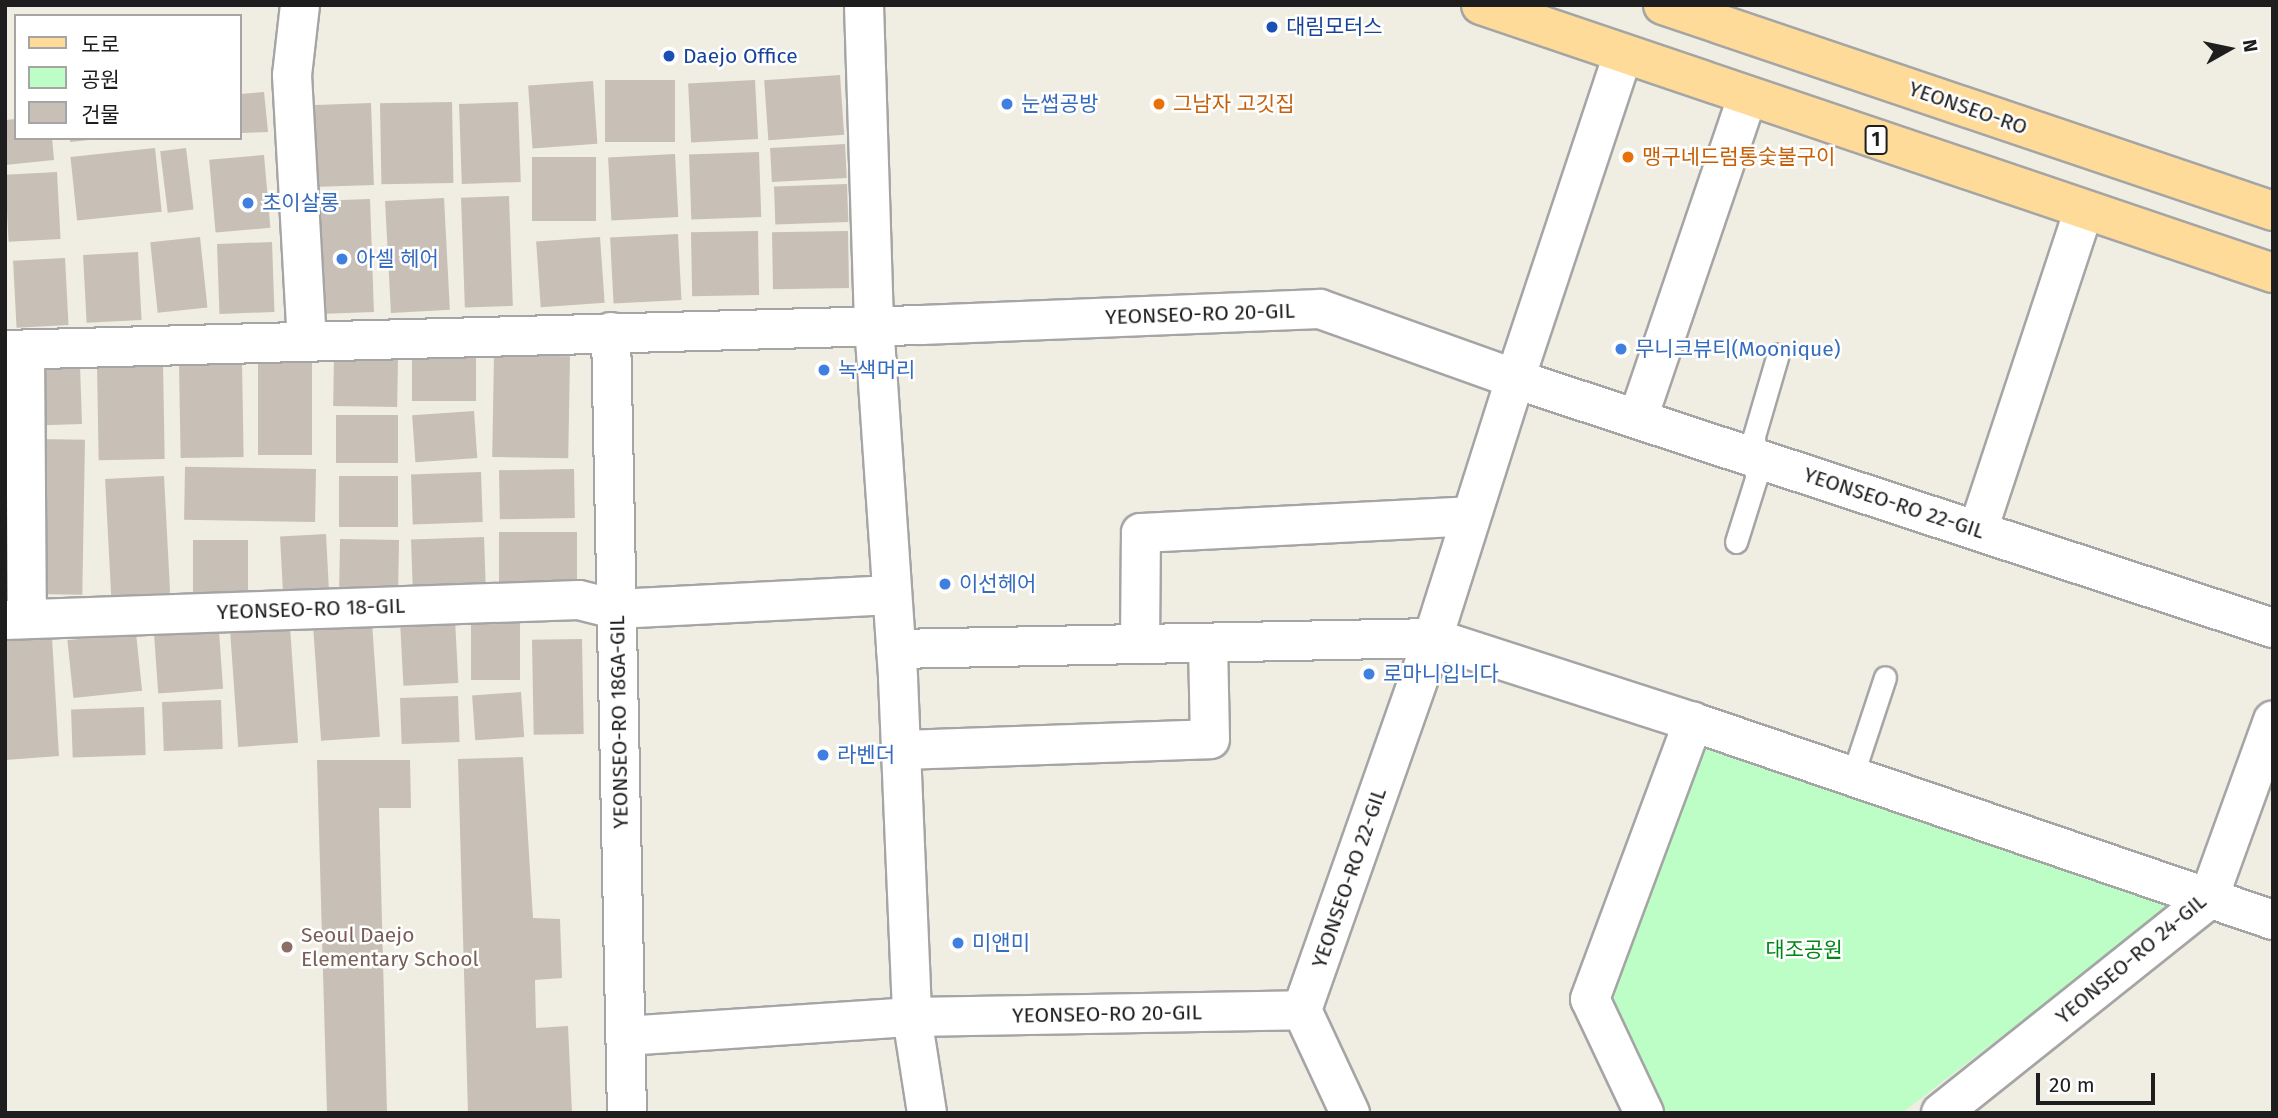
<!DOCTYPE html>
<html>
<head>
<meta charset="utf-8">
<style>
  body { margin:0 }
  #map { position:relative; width:2278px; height:1118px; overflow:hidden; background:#f0ede3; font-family:"Fira Sans","Noto Sans KR",sans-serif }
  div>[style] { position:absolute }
  .park>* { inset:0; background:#bcfec6 }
  .building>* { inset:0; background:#c8bfb6; transform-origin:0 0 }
  .roads { filter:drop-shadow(2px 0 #a5a5a5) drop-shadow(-2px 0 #a5a5a5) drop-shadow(0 2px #a5a5a5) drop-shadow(0 -2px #a5a5a5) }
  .service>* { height:21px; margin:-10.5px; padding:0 10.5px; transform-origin:10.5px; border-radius:10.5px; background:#fff }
  .minor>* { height:38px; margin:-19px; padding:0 19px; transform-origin:19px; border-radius:19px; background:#fff }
  .primary>* { height:38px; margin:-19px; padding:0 19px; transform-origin:19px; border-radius:19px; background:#ffdb99 }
  .dots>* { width:19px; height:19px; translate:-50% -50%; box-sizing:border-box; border:4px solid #fff; border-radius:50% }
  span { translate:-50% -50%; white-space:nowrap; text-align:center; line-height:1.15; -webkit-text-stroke:5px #fff; paint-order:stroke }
  .shield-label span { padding:2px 5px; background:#fff; border:2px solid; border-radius:5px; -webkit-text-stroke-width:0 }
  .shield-label { font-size:19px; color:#1e1e1e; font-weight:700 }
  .transit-label { font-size:21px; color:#164399 }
  .left { translate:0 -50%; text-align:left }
  .shop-label { font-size:21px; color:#366cbe }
  .food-label { font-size:21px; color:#c56008 }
  .street-label { font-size:21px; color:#1e1e1e }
  .education-label { font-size:21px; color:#785e54 }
  .park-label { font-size:21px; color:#018717 }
  .frame { position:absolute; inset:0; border:7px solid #1e1e1e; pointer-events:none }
  .legend { position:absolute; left:14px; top:14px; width:228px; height:126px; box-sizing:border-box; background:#fff; border:2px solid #a5a5a5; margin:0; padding:9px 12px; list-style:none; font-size:21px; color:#1e1e1e }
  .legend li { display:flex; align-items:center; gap:14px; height:35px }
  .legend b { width:35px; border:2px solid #a5a5a5 }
  .north { position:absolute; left:2194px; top:14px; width:70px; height:70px; -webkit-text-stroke:5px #fff; paint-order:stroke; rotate:81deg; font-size:19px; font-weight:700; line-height:28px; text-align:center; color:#1e1e1e }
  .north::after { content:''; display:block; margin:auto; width:24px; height:32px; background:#1e1e1e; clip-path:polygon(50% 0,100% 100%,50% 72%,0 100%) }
  .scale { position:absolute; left:2036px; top:1073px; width:119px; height:32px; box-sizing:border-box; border:4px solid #1e1e1e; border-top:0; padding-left:9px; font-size:21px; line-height:24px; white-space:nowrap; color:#1e1e1e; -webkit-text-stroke:5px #fff; paint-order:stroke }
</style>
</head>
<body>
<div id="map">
  <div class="park">
    <i style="clip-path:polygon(1705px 742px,2166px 904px,2156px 918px,1902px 1113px,1663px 1113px,1612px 1002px)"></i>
  </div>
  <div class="building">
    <i style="left:840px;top:75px;width:60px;height:76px;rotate:86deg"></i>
    <i style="left:675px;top:80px;width:62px;height:70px;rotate:90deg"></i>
    <i style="left:755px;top:80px;width:59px;height:67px;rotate:87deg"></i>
    <i style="left:593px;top:81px;width:63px;height:65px;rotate:86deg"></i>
    <i style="clip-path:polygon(264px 92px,268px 132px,240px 133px,240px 94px)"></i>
    <i style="left:452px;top:102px;width:81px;height:72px;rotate:89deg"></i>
    <i style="left:518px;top:102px;width:80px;height:59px;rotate:88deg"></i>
    <i style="left:371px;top:103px;width:82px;height:62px;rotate:88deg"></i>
    <i style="clip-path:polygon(16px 119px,16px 138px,52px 138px,54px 160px,5px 165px,5px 120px)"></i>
    <i style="clip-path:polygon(70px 138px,89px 138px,89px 140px,70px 142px)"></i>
    <i style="left:845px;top:144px;width:34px;height:75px;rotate:87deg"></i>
    <i style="left:155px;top:148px;width:64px;height:85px;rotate:84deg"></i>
    <i style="left:186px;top:148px;width:62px;height:26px;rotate:83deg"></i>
    <i style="left:759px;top:152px;width:65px;height:70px;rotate:88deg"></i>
    <i style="left:675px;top:154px;width:63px;height:67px;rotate:87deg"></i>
    <i style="left:264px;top:155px;width:73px;height:55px;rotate:85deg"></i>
    <i style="left:532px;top:157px;width:64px;height:64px"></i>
    <i style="left:57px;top:172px;width:67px;height:52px;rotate:87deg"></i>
    <i style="left:847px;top:184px;width:38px;height:73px;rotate:88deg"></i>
    <i style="left:509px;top:196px;width:110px;height:48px;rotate:88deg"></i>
    <i style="left:444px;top:198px;width:112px;height:59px;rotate:87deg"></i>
    <i style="left:370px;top:199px;width:113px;height:56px;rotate:88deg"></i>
    <i style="left:758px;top:231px;width:64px;height:67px;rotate:89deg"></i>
    <i style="left:848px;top:231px;width:57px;height:76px;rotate:89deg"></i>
    <i style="left:678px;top:234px;width:66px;height:68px;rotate:87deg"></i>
    <i style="left:200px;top:237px;width:71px;height:50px;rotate:84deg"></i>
    <i style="left:600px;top:237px;width:66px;height:64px;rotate:86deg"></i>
    <i style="left:272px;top:242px;width:70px;height:55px;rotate:88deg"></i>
    <i style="left:138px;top:252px;width:68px;height:55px;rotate:87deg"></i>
    <i style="left:65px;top:258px;width:67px;height:52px;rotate:87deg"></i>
    <i style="left:494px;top:355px;width:76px;height:102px;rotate:1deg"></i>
    <i style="left:412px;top:356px;width:64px;height:45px"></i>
    <i style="left:334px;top:357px;width:64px;height:49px;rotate:1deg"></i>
    <i style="left:163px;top:363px;width:96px;height:66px;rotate:89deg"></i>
    <i style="left:242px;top:363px;width:94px;height:63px;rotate:89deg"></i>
    <i style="left:258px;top:363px;width:54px;height:92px"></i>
    <i style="left:80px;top:366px;width:58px;height:40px;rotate:88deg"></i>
    <i style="left:474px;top:411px;width:47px;height:62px;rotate:86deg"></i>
    <i style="left:398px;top:415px;width:48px;height:62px;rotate:90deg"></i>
    <i style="left:36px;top:439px;width:49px;height:155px;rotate:1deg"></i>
    <i style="left:316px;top:469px;width:53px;height:131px;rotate:91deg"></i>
    <i style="left:574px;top:469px;width:49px;height:75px;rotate:89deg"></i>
    <i style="left:481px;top:472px;width:50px;height:70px;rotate:88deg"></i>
    <i style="left:164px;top:476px;width:117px;height:59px;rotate:87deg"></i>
    <i style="left:339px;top:476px;width:59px;height:51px"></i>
    <i style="left:577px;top:532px;width:54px;height:78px;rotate:90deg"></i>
    <i style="left:326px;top:534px;width:59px;height:46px;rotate:87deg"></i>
    <i style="left:484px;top:537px;width:52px;height:73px;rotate:88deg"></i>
    <i style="left:193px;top:540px;width:55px;height:58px"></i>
    <i style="left:399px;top:540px;width:51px;height:59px;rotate:91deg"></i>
    <i style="left:520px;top:617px;width:63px;height:49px;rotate:90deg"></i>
    <i style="left:455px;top:619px;width:64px;height:55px;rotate:87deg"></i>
    <i style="left:372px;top:623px;width:114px;height:59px;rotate:86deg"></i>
    <i style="left:290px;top:627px;width:116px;height:60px;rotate:86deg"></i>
    <i style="left:219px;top:631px;width:58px;height:65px;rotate:86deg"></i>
    <i style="left:136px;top:633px;width:58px;height:69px;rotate:84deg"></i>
    <i style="clip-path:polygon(52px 637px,59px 756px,5px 760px,5px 639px)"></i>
    <i style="left:582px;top:639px;width:95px;height:50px;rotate:89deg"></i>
    <i style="left:521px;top:692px;width:45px;height:49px;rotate:86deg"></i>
    <i style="left:458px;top:696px;width:46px;height:58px;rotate:88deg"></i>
    <i style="left:221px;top:700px;width:49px;height:59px;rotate:88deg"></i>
    <i style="left:144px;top:707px;width:48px;height:73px;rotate:88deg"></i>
    <i style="clip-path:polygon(523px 757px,533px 918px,560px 919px,562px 978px,535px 980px,536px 1028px,568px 1026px,572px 1113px,468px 1113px,458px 759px)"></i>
    <i style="clip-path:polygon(317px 760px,410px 760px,411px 808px,379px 808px,387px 1113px,327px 1113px)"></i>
  </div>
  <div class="roads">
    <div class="service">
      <i style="left:1736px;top:542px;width:67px;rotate:-72.6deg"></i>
      <i style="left:1756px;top:478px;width:42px;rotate:-92.7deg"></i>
      <i style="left:1754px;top:436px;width:85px;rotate:-73.7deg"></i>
      <i style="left:1852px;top:777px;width:105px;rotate:-71.7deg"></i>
    </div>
    <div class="minor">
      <i style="left:300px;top:5px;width:70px;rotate:96.5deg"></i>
      <i style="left:292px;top:75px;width:267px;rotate:86.8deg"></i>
      <i style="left:864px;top:5px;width:319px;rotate:88.2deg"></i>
      <i style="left:874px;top:324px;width:355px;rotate:86.1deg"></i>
      <i style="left:898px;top:678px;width:339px;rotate:87.6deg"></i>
      <i style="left:912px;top:1017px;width:97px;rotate:81.1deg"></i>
      <i style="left:611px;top:332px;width:781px;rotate:88.83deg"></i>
      <i style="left:5px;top:350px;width:917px;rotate:-1.56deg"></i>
      <i style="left:922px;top:325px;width:398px;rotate:-2.3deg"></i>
      <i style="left:1320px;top:309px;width:207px;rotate:19.7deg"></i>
      <i style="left:1515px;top:379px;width:798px;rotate:18.19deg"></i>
      <i style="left:25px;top:350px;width:269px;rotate:89.6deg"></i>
      <i style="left:1638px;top:418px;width:339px;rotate:-71.2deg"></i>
      <i style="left:1978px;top:530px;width:337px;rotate:-71.7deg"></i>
      <i style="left:5px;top:620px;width:574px;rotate:-2deg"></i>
      <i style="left:579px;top:600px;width:38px;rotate:14deg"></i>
      <i style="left:616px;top:609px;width:276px;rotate:-2.9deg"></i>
      <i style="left:1140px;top:644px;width:111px;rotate:-89.5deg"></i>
      <i style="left:1141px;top:533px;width:330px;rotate:-2.9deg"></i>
      <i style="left:896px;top:649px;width:537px;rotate:-1.17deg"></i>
      <i style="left:1433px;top:638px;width:273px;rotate:17.9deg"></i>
      <i style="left:1693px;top:722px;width:613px;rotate:18.85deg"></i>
      <i style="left:901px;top:750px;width:309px;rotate:-2deg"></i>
      <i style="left:1210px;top:739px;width:96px;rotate:-91.2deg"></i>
      <i style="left:625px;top:1036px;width:288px;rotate:-3.8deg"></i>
      <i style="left:912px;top:1017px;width:390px;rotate:-1deg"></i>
      <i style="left:1350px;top:1113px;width:114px;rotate:-115deg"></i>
      <i style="left:1302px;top:1010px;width:394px;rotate:-70.6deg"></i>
      <i style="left:1433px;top:638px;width:272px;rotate:-72.4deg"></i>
      <i style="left:1515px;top:379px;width:342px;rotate:-71.6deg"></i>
      <i style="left:1644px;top:1113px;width:126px;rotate:-115.3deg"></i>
      <i style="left:1590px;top:999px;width:296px;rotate:-69.6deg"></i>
      <i style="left:1941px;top:1113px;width:342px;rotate:-38.6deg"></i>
      <i style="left:2208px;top:900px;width:191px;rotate:-70.1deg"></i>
    </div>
    <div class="primary">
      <i style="left:1481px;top:5px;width:836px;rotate:18.69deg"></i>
      <i style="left:1663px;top:5px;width:644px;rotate:18.66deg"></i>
    </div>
  </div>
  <div class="dots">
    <i style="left:1272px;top:27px;background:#1a4fb4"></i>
    <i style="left:669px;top:56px;background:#1a4fb4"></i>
    <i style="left:1007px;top:104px;background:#3f7fe0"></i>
    <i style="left:1159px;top:104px;background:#e8710a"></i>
    <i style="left:1628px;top:157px;background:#e8710a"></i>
    <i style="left:248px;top:203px;background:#3f7fe0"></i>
    <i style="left:342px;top:259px;background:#3f7fe0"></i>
    <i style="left:1621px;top:349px;background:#3f7fe0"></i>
    <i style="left:824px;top:370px;background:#3f7fe0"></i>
    <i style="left:945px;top:584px;background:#3f7fe0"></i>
    <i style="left:1369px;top:674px;background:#3f7fe0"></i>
    <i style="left:823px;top:755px;background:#3f7fe0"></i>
    <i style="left:958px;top:943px;background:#3f7fe0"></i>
    <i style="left:287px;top:947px;background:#8d6e63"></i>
  </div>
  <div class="shield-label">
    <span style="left:1876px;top:140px">1</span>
  </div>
  <div class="transit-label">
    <span class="left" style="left:1286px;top:27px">대림모터스</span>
    <span class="left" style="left:683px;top:56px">Daejo Office</span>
  </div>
  <div class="shop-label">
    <span class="left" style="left:1021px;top:104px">눈썹공방</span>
    <span class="left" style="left:262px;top:203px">초이살롱</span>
    <span class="left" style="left:356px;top:259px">아셀 헤어</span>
    <span class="left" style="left:1635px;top:349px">무니크뷰티(Moonique)</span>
    <span class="left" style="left:838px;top:370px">녹색머리</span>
    <span class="left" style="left:959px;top:584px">이선헤어</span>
    <span class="left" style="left:1383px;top:674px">로마니입니다</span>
    <span class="left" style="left:837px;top:755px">라벤더</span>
    <span class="left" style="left:972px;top:943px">미앤미</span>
  </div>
  <div class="food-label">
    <span class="left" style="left:1173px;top:104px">그남자 고깃집</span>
    <span class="left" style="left:1642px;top:157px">맹구네드럼통숯불구이</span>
  </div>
  <div class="street-label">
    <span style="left:1968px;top:108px;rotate:19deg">YEONSEO-RO</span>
    <span style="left:1200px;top:314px;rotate:-2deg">YEONSEO-RO 20-GIL</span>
    <span style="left:1894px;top:503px;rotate:18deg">YEONSEO-RO 22-GIL</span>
    <span style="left:311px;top:609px;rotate:-2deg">YEONSEO-RO 18-GIL</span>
    <span style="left:619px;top:722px;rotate:-91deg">YEONSEO-RO 18GA-GIL</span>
    <span style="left:1349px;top:878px;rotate:-71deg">YEONSEO-RO 22-GIL</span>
    <span style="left:2131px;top:959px;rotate:-40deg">YEONSEO-RO 24-GIL</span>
    <span style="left:1107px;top:1014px;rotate:-1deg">YEONSEO-RO 20-GIL</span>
  </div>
  <div class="education-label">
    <span class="left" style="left:301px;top:947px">Seoul Daejo<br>Elementary School</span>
  </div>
  <div class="park-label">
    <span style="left:1804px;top:950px">대조공원</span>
  </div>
  <div class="frame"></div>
  <ul class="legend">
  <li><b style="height:9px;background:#ffdb99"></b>도로</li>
  <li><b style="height:19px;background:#bcfec6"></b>공원</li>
  <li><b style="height:19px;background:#c8bfb6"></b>건물</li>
  </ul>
  <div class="north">N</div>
  <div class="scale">20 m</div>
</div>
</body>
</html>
